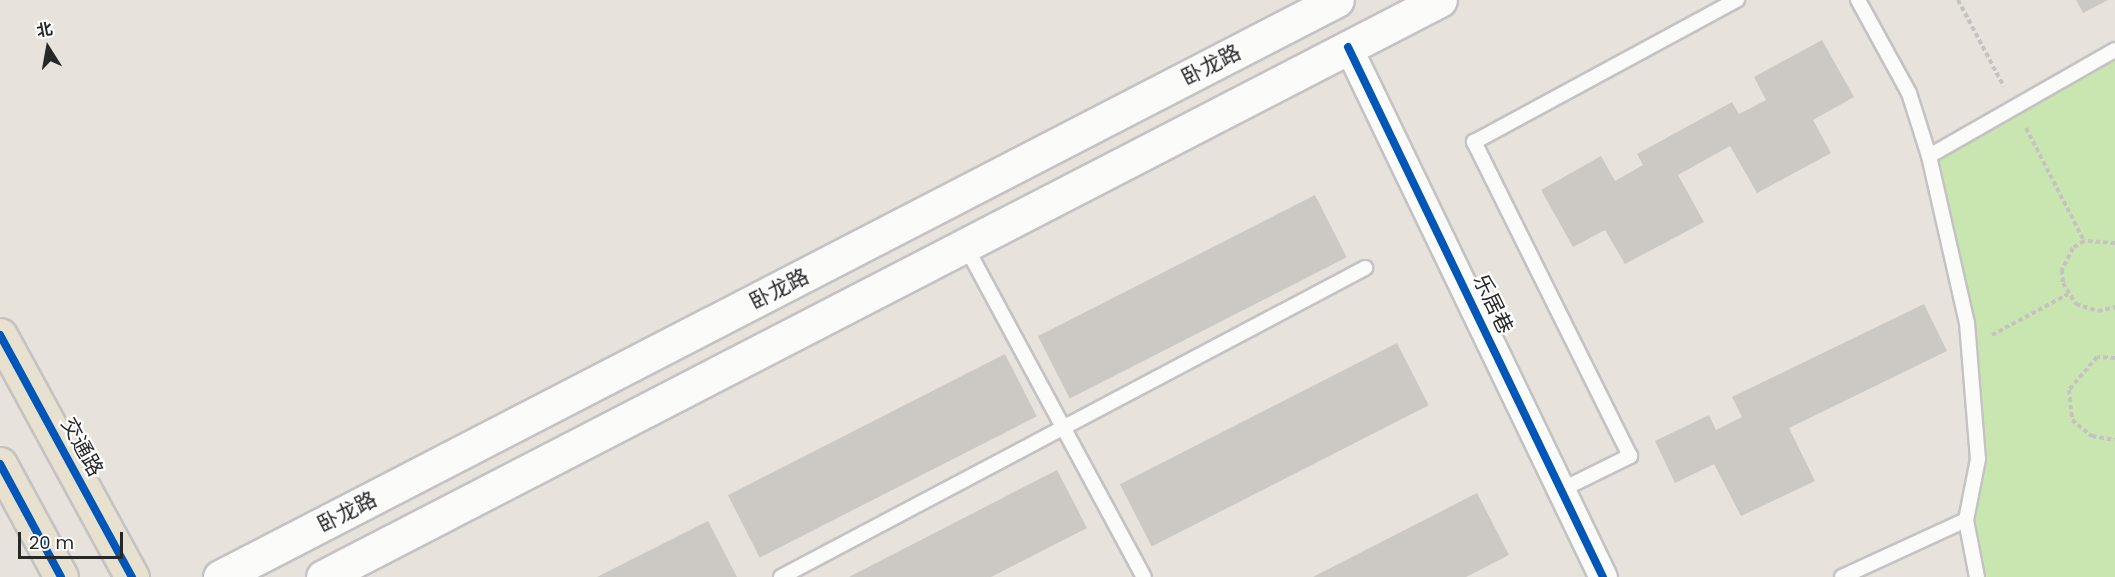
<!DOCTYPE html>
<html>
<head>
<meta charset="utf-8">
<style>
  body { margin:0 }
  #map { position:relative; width:2115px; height:577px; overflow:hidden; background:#e7e2dc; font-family:Poppins,"Noto Sans SC",sans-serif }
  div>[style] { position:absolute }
  .green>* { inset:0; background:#c9e6b1 }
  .building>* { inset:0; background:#ccc8c4; transform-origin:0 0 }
  .path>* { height:4px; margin-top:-2px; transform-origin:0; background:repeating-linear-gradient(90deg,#c4c3c2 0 4.5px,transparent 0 7.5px) }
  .roads { filter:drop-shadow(2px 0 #c4c2c3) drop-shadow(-2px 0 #c4c2c3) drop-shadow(0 2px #c4c2c3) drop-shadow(0 -2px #c4c2c3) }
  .service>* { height:14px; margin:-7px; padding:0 7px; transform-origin:7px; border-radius:7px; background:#fbfbfa }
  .minor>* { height:27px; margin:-13.5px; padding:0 13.5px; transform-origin:13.5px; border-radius:13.5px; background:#fbfbfa }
  .secondary>* { height:33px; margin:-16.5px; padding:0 16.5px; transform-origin:16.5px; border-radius:16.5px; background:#fbfbfa }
  .primary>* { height:33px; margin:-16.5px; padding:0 16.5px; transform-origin:16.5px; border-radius:16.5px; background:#e8e1d0 }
  .cycleway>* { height:8px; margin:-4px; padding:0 4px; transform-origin:4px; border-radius:4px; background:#0057b8 }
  span { translate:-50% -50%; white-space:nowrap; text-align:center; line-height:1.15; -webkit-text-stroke:4.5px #fff; paint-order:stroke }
  .street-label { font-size:21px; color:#282828 }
  .north { position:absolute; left:18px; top:18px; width:60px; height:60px; -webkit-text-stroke:4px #fff; paint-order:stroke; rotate:349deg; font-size:16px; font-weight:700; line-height:24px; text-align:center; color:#282828 }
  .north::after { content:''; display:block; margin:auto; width:21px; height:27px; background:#282828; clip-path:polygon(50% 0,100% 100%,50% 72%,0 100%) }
  .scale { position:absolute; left:18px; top:532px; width:105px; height:27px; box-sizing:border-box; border:3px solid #282828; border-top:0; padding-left:8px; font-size:18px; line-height:21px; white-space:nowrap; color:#282828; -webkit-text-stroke:4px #fff; paint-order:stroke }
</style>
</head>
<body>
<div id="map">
  <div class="green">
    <i style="clip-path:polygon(2115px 50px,2115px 577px,1977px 577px,1966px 520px,1978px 459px,1969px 347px,1929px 156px)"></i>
  </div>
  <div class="building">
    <i style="clip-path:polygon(2076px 0,2108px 0,2083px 13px)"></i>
    <i style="clip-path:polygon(1822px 40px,1854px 97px,1813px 120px,1831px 153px,1757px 193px,1730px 146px,1678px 175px,1704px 222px,1625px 264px,1605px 230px,1573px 247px,1541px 190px,1601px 156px,1615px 181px,1643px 165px,1637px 154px,1732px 102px,1739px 114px,1766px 100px,1754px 77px)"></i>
    <i style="left:1315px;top:195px;width:70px;height:311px;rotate:63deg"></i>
    <i style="clip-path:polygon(1924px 304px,1947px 351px,1789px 428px,1815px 481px,1741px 516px,1714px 464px,1675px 483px,1655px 441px,1709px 415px,1716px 430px,1742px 417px,1732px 397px)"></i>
    <i style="left:1397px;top:343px;width:70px;height:311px;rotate:63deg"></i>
    <i style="left:1005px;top:354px;width:70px;height:311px;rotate:63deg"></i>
    <i style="clip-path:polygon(1057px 470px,1087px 528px,991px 577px,849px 577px)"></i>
    <i style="clip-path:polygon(1477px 493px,1509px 555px,1466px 577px,1313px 577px)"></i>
    <i style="clip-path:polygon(708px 521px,737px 577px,597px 577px)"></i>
  </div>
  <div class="path">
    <i style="left:1958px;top:0;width:98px;rotate:62.1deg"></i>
    <i style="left:2026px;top:128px;width:127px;rotate:62.8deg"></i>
    <i style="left:2115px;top:243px;width:31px;rotate:-176deg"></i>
    <i style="left:2084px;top:241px;width:13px;rotate:148deg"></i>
    <i style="left:2073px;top:248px;width:25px;rotate:117deg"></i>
    <i style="left:2062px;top:270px;width:13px;rotate:86deg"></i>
    <i style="left:2063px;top:283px;width:25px;rotate:58deg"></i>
    <i style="left:2076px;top:304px;width:23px;rotate:18deg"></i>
    <i style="left:2098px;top:311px;width:17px;rotate:-13deg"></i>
    <i style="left:1992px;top:335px;width:86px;rotate:-28.3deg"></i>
    <i style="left:2115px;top:358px;width:18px;rotate:-177deg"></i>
    <i style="left:2097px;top:357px;width:43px;rotate:130.3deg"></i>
    <i style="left:2069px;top:390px;width:30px;rotate:84deg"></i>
    <i style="left:2072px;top:420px;width:26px;rotate:39deg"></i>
    <i style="left:2092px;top:436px;width:23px;rotate:10deg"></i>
  </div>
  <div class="roads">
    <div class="service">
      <i style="left:1858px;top:0;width:106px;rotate:61.3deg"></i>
      <i style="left:1909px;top:93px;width:66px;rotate:72.4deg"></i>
      <i style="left:1929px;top:156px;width:171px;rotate:77.2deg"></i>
      <i style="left:1967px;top:323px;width:136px;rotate:85.4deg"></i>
      <i style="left:1978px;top:459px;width:62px;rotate:101.1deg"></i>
      <i style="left:1966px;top:520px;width:58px;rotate:79.1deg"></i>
      <i style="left:1929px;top:156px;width:214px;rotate:-29.7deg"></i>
      <i style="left:965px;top:245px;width:377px;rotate:61.7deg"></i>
      <i style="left:1563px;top:489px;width:75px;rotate:-26.2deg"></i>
      <i style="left:1630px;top:456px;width:351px;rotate:-116.4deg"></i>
      <i style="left:1474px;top:142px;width:299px;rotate:-28.4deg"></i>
      <i style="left:781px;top:577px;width:661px;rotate:-27.88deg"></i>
      <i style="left:1842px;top:577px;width:136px;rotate:-24.7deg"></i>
    </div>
    <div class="minor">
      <i style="left:1348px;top:47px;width:588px;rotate:64.31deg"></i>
    </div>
    <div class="secondary">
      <i style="left:220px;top:577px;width:1257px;rotate:-27.32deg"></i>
      <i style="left:323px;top:577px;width:1257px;rotate:-27.32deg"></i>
    </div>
    <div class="primary">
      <i style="left:0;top:335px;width:276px;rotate:61.4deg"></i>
      <i style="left:0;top:464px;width:128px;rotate:61.6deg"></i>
    </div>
  </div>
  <div class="cycleway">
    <i style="left:1348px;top:47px;width:588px;rotate:64.31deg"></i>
    <i style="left:0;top:335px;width:276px;rotate:61.4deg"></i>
    <i style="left:0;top:464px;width:128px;rotate:61.6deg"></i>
  </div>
  <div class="street-label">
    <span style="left:1211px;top:65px;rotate:-27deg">卧龙路</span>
    <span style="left:779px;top:289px;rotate:-27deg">卧龙路</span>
    <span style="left:1493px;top:304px;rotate:64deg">乐居巷</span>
    <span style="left:82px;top:447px;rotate:61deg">交通路</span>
    <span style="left:347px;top:512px;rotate:-27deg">卧龙路</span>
  </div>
  <div class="north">北</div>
  <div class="scale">20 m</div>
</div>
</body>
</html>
